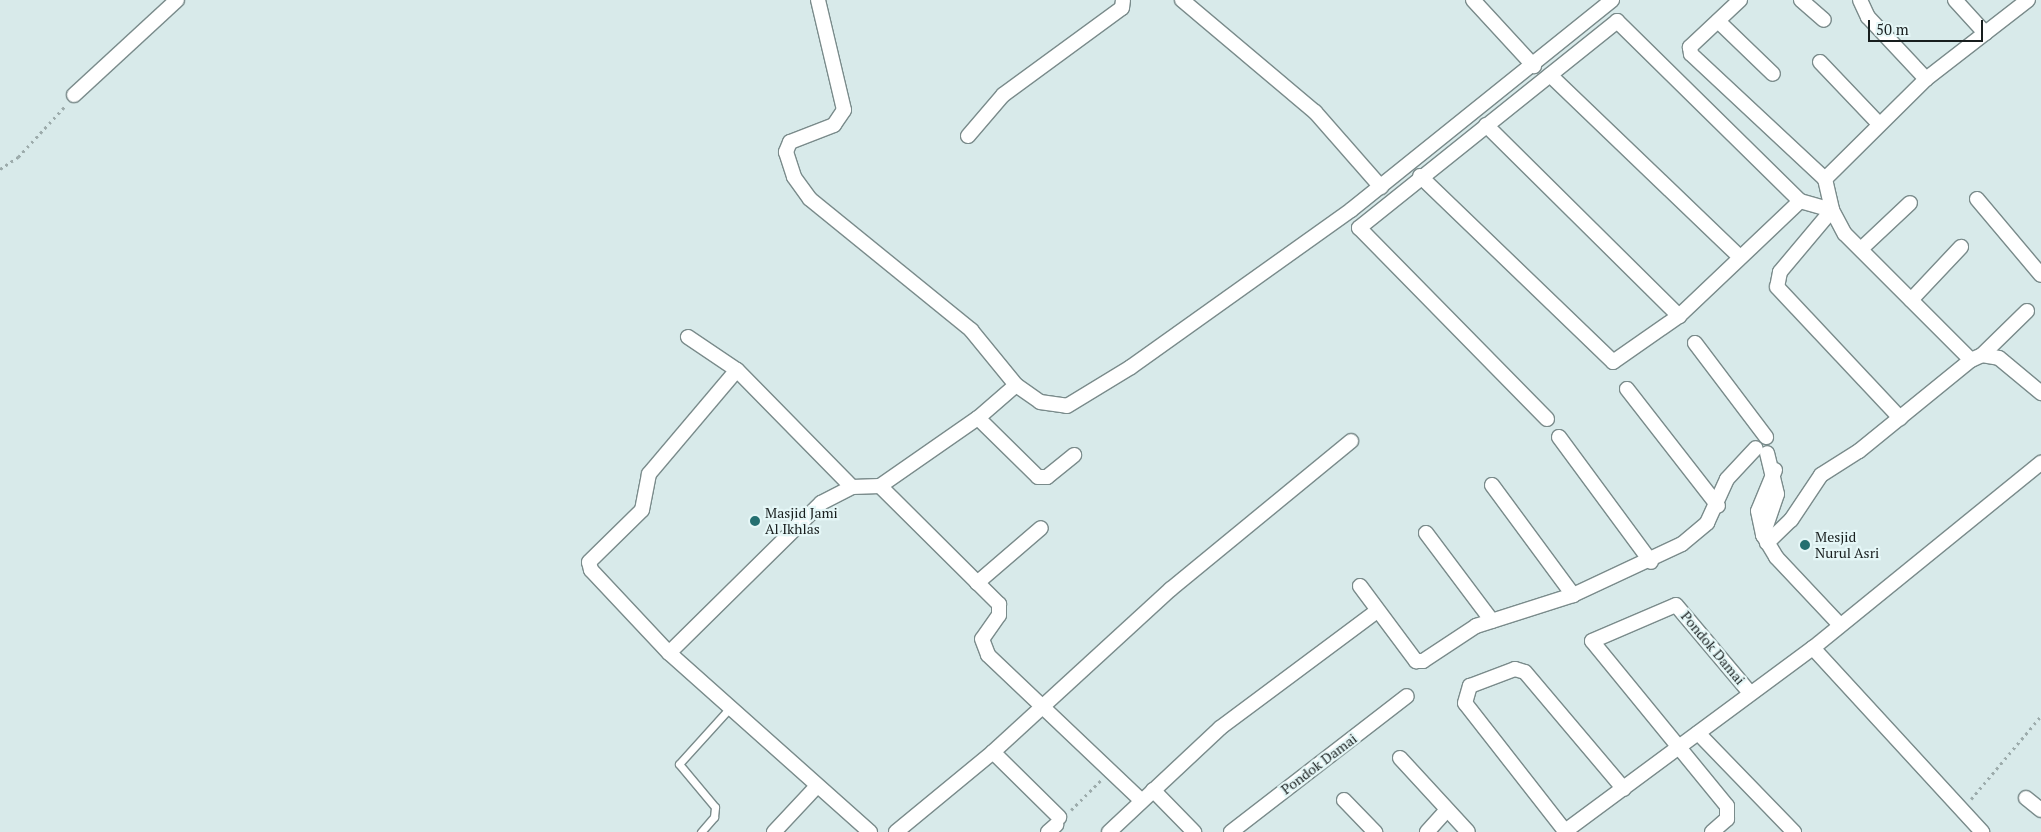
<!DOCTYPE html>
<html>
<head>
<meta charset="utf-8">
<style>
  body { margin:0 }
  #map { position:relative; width:2041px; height:832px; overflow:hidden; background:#d8eaea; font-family:"PT Serif",serif }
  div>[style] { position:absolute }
  .path>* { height:2.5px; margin-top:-1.25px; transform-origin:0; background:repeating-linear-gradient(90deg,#9cabab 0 2.5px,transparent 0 6.5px) }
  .roads { filter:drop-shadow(1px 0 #7a8b8b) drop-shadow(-1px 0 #7a8b8b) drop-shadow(0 1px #7a8b8b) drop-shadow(0 -1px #7a8b8b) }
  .service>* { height:7px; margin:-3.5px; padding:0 3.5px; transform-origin:3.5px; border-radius:3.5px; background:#fff }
  .minor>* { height:14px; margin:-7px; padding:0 7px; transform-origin:7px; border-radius:7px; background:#fff }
  .dots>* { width:14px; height:14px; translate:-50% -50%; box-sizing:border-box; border:2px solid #e5f7f7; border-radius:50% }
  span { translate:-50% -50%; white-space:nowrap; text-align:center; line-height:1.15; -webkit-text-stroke:4.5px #e5f7f7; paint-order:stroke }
  .poi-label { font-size:14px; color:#181e1e }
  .left { translate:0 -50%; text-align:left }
  .street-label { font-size:14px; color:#181e1e }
  .scale { position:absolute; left:1868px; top:20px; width:115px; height:22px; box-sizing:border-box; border:2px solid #181e1e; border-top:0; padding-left:6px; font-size:15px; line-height:18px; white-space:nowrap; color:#181e1e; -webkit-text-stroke:4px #e5f7f7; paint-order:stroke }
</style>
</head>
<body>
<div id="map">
  <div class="path">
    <i style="left:0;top:169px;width:22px;rotate:-34deg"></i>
    <i style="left:18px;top:157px;width:69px;rotate:-47.3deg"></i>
    <i style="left:1971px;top:799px;width:109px;rotate:-49.9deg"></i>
    <i style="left:1071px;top:810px;width:42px;rotate:-45deg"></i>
  </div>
  <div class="roads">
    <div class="service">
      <i style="left:701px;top:832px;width:20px;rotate:-49deg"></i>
      <i style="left:714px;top:817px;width:10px;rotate:-84deg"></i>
      <i style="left:715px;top:807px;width:56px;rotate:-129.9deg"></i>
      <i style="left:679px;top:764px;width:73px;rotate:-47.8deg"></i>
    </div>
    <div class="minor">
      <i style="left:818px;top:0;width:113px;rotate:76.7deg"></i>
      <i style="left:844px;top:110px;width:18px;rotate:124deg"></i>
      <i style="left:834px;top:125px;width:47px;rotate:158.9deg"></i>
      <i style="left:790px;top:142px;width:11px;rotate:112deg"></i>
      <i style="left:786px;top:152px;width:26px;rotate:72deg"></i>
      <i style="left:794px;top:177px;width:27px;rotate:54deg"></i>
      <i style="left:810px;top:199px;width:208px;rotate:39.1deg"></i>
      <i style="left:971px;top:330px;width:71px;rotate:50.7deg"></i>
      <i style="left:1016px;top:385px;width:29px;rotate:35deg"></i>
      <i style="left:1040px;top:402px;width:27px;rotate:8deg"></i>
      <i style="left:1067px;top:406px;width:75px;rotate:-31.4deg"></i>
      <i style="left:1131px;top:367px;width:270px;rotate:-35.5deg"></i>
      <i style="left:1351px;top:210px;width:335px;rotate:-38.8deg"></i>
      <i style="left:1182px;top:0;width:174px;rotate:40.1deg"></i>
      <i style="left:1315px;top:112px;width:100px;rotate:48.7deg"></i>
      <i style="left:1473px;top:0;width:90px;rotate:47.3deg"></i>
      <i style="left:1740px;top:0;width:69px;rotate:136.8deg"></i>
      <i style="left:1690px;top:47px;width:7px;rotate:82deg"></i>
      <i style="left:1691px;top:54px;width:183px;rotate:43deg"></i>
      <i style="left:1825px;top:179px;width:32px;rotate:77deg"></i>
      <i style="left:1832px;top:210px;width:27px;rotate:62deg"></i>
      <i style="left:1845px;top:234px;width:178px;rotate:45deg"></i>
      <i style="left:1801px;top:0;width:30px;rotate:41deg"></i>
      <i style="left:1860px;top:0;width:19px;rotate:65deg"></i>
      <i style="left:1868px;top:17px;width:85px;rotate:46.9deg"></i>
      <i style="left:1955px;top:0;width:45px;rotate:47.7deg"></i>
      <i style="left:1718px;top:21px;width:76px;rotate:43.9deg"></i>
      <i style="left:1820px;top:62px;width:86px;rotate:46.4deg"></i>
      <i style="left:1550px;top:75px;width:263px;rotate:43.8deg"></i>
      <i style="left:74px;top:95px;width:140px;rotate:-42.7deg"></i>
      <i style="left:1486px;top:125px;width:272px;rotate:44.7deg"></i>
      <i style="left:968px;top:136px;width:54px;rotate:-49.5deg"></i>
      <i style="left:1003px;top:95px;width:147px;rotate:-36.2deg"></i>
      <i style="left:1122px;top:8px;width:8px;rotate:-83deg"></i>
      <i style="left:1420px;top:176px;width:268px;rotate:43.9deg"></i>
      <i style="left:1613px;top:362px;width:80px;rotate:-34.9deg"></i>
      <i style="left:1679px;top:316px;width:167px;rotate:-43.5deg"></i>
      <i style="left:1825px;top:179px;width:142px;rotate:-44.7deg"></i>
      <i style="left:1926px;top:79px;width:129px;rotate:-37.8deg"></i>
      <i style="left:1977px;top:199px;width:99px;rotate:49.9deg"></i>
      <i style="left:1861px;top:249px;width:67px;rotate:-43.2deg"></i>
      <i style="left:1911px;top:300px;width:73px;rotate:-46.7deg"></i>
      <i style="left:688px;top:337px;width:59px;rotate:34deg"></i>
      <i style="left:737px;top:370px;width:164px;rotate:45.5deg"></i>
      <i style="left:1695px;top:343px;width:118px;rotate:52.9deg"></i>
      <i style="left:1982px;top:355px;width:63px;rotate:-44.4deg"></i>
      <i style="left:1627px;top:389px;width:148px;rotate:52.1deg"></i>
      <i style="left:978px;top:418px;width:84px;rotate:44.5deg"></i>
      <i style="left:1038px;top:477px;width:9px"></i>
      <i style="left:1047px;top:477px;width:35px;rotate:-39deg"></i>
      <i style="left:1547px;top:419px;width:268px;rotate:-134.5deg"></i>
      <i style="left:1359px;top:228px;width:331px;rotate:-38.7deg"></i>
      <i style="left:1617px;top:21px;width:257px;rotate:44.5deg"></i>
      <i style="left:1800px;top:201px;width:33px;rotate:16deg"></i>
      <i style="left:1832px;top:210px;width:81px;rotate:130deg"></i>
      <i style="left:1780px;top:272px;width:15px;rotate:101deg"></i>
      <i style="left:1777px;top:287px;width:180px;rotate:46.8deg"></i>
      <i style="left:1559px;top:437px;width:155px;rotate:53.6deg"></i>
      <i style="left:1775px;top:470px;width:44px;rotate:112.5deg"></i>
      <i style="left:1758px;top:511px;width:25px;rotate:78deg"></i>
      <i style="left:1763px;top:535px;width:26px;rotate:59deg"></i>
      <i style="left:1776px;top:557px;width:93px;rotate:46.7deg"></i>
      <i style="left:1492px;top:485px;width:137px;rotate:53.6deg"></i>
      <i style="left:880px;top:486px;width:168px;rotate:44.8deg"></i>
      <i style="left:999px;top:604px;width:11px;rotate:90deg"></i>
      <i style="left:999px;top:615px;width:29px;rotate:125deg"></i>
      <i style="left:982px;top:639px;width:17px;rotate:69deg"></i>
      <i style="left:988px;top:655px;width:211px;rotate:43.5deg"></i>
      <i style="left:1426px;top:533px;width:110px;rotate:53.1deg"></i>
      <i style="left:1763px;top:535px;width:43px;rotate:-71.1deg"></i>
      <i style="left:1777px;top:494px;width:42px;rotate:-103.7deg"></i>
      <i style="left:1767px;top:543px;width:33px;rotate:-44deg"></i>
      <i style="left:1791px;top:520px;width:54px;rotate:-56.3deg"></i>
      <i style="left:1821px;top:475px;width:45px;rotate:-32.3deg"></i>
      <i style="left:1859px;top:451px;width:144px;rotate:-39.1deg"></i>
      <i style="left:1971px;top:360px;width:12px;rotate:-24deg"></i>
      <i style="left:1982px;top:355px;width:17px;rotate:10deg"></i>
      <i style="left:1999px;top:358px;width:55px;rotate:39.8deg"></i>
      <i style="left:977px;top:583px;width:84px;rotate:-40.7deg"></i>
      <i style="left:1360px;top:586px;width:94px;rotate:53.3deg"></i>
      <i style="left:1416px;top:661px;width:7px"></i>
      <i style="left:1423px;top:661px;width:64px;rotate:-33.4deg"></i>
      <i style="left:1476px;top:626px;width:102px;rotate:-17.7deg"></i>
      <i style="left:1573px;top:595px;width:120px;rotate:-25.1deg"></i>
      <i style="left:1682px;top:544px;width:33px;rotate:-40deg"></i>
      <i style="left:1707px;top:523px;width:48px;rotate:-65.6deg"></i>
      <i style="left:1727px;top:479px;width:42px;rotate:-46.9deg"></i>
      <i style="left:1813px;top:648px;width:250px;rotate:47.4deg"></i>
      <i style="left:669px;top:653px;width:114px;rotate:-133.2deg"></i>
      <i style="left:591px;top:570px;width:8px;rotate:-104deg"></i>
      <i style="left:589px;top:562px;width:74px;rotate:-44.5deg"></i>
      <i style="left:642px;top:510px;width:37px;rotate:-79deg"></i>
      <i style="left:649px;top:474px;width:136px;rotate:-49.8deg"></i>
      <i style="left:1698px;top:733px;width:138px;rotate:45.9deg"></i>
      <i style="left:993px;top:752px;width:93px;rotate:44.6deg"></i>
      <i style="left:1400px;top:758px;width:100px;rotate:47.4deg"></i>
      <i style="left:1153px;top:790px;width:59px;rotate:45.7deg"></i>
      <i style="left:2026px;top:798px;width:19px;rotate:39deg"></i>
      <i style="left:1344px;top:800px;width:45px;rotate:45.9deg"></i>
      <i style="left:1565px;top:831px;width:162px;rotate:-128deg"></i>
      <i style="left:1465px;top:703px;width:18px;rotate:-74deg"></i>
      <i style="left:1470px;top:686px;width:48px;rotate:-20.7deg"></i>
      <i style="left:1515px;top:669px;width:10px;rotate:17deg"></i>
      <i style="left:1525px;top:672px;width:153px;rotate:49.8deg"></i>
      <i style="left:774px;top:832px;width:63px;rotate:-46.9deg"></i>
      <i style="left:870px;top:832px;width:269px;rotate:-138.3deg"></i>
      <i style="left:669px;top:653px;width:214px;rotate:-44.6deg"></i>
      <i style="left:821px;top:503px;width:35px;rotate:-27deg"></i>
      <i style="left:852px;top:487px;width:28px;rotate:-2deg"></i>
      <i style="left:880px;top:486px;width:119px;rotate:-34.8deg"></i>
      <i style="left:978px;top:418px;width:50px;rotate:-41deg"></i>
      <i style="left:896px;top:832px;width:126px;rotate:-39.5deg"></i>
      <i style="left:993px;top:752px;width:241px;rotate:-42.5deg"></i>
      <i style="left:1171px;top:589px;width:233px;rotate:-39.4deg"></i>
      <i style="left:1048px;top:832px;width:11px;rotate:-41deg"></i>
      <i style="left:1109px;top:832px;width:152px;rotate:-43.1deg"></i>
      <i style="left:1220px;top:728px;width:196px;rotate:-36.7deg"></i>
      <i style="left:1231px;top:832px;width:222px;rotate:-37.7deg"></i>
      <i style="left:1427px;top:832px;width:30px;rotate:-48deg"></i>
      <i style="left:1564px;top:832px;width:310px;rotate:-36.5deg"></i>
      <i style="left:1813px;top:648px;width:294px;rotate:-39.1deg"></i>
      <i style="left:1712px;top:832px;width:20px;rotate:-41deg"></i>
      <i style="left:1727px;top:819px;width:13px;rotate:-90deg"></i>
      <i style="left:1727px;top:806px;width:213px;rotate:-129.3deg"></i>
      <i style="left:1592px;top:641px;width:91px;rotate:-23.2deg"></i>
      <i style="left:1676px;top:605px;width:115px;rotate:49.9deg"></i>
    </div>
  </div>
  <div class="dots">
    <i style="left:755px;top:521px;background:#246f70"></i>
    <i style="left:1805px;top:545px;background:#246f70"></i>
  </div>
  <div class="poi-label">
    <span class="left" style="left:765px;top:521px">Masjid Jami<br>Al Ikhlas</span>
    <span class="left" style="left:1815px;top:545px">Mesjid<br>Nurul Asri</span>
  </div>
  <div class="street-label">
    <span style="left:1713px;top:648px;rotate:50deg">Pondok Damai</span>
    <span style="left:1319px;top:764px;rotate:-37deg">Pondok Damai</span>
  </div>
  <div class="scale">50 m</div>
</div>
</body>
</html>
